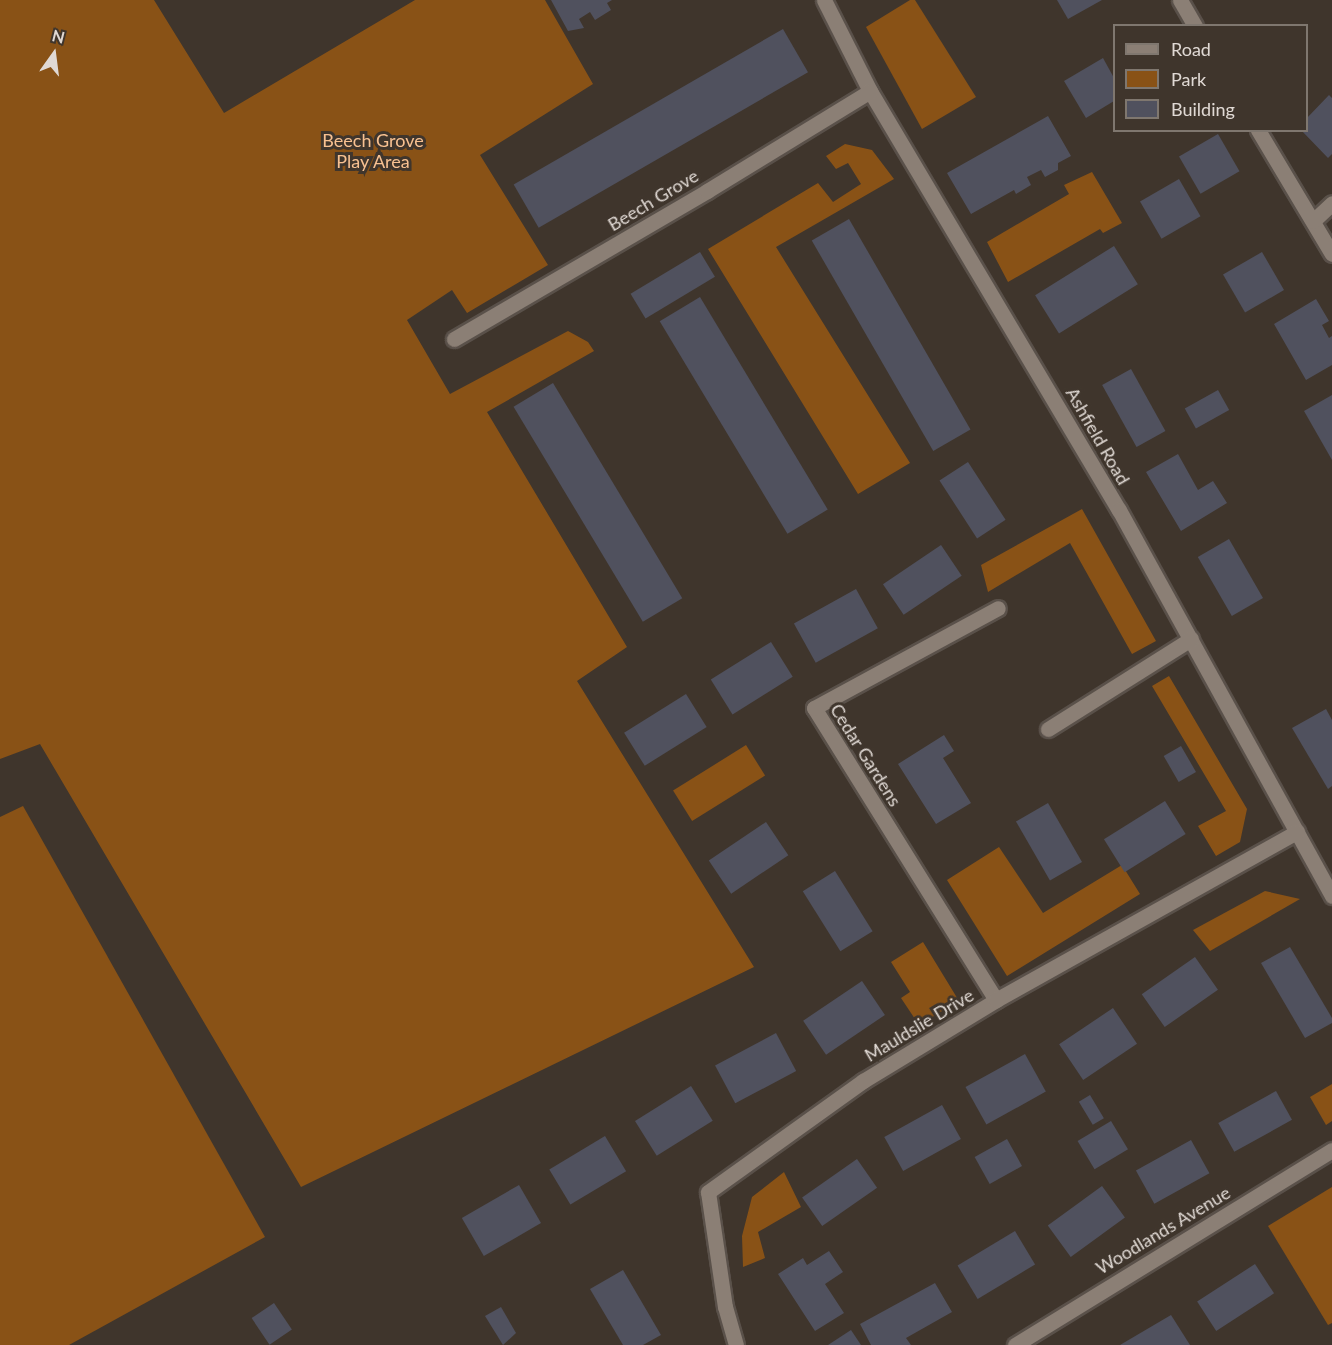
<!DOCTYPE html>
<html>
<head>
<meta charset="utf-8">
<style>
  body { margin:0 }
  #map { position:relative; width:1332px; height:1345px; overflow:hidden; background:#3f352c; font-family:Lato,sans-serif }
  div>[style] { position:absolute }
  .green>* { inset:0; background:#895216; transform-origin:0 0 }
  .building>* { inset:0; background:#50515e; transform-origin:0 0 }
  .roads { filter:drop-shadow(2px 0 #5a514a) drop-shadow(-2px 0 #5a514a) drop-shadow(0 2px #5a514a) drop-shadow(0 -2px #5a514a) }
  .minor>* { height:15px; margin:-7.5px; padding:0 7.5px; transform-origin:7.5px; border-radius:7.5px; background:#8b7f75 }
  span { translate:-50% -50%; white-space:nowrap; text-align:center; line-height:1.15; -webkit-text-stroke:6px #3f352c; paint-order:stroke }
  .park-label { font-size:18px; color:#f8c191 }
  .street-label { font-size:18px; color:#e0d9d4 }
  .legend { position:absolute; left:1113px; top:24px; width:195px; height:108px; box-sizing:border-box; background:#3f352c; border:2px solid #7f776f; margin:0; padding:8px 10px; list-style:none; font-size:18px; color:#e0d9d4 }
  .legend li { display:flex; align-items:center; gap:12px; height:30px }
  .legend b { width:30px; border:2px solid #7f776f }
  .north { position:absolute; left:24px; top:24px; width:60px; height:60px; -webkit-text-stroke:4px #3f352c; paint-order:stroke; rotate:14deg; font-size:16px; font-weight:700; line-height:24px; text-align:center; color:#e0d9d4 }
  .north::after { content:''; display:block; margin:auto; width:21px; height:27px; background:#e0d9d4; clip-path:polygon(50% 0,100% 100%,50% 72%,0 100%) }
</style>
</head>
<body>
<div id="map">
  <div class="green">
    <i style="clip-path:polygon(0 0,154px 0,224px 113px,415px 0,545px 0,593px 84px,480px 155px,548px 265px,467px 313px,452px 290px,407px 320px,450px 394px,568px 331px,588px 342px,594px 351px,487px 412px,627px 647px,577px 681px,754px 967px,301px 1187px,40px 744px,0 759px)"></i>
    <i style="clip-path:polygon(910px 0,915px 0,976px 97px,922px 129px,866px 27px)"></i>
    <i style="clip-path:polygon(845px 144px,872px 150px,894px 179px,776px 247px,910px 463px,858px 494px,708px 249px,818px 183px,833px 202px,861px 184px,848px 163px,836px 169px,826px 156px)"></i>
    <i style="clip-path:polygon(1092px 172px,1122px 223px,1103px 233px,1100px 229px,1008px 282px,987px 242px,1069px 194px,1064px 185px)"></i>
    <i style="clip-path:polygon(1082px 509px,1156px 641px,1132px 654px,1070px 543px,988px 592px,981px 565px)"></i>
    <i style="clip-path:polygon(1169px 676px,1247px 809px,1240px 842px,1216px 856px,1198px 826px,1226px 811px,1152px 686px)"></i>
    <i style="left:746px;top:745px;width:36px;height:86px;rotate:58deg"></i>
    <i style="clip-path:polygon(23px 806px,265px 1237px,69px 1345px,0 1345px,0 817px)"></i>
    <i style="clip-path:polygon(999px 847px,1043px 913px,1122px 865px,1140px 894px,1007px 976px,947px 880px)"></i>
    <i style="clip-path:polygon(1265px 891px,1300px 899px,1210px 951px,1193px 930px)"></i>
    <i style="clip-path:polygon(923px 942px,959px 1001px,919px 1025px,901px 998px,910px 992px,891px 962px)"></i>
    <i style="clip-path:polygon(1332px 1084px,1332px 1121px,1326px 1125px,1310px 1097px)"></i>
    <i style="clip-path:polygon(784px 1172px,801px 1207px,758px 1232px,765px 1258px,743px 1267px,742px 1236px,752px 1197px)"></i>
    <i style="clip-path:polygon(1332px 1187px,1332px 1323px,1328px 1325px,1268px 1226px)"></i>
  </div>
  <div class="building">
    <i style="clip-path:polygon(551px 0,612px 0,607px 3px,611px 10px,595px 20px,590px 12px,579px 19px,584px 28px,568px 31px)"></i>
    <i style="clip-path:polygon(1057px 0,1102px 0,1068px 19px)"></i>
    <i style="left:783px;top:29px;width:50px;height:311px;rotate:60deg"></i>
    <i style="clip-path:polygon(1103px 58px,1114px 78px,1114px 101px,1086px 118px,1064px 81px)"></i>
    <i style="clip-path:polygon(1329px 95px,1332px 98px,1332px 154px,1328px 158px,1301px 130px,1306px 130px,1306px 119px)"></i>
    <i style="clip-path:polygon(1048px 116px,1071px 156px,1058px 163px,1058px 170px,1045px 177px,1041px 170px,1027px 177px,1031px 185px,1016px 194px,1014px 190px,971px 214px,947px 173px)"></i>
    <i style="left:1218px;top:134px;width:43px;height:45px;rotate:60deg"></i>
    <i style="left:1179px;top:179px;width:43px;height:45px;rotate:60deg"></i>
    <i style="left:849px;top:219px;width:243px;height:43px;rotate:60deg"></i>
    <i style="left:1114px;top:246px;width:45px;height:93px;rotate:58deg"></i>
    <i style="left:700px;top:252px;width:29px;height:81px;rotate:59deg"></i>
    <i style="left:1262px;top:252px;width:44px;height:45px;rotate:60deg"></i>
    <i style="left:700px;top:297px;width:248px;height:47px;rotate:59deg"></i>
    <i style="clip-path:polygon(1316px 299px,1329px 321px,1322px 325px,1329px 338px,1332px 336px,1332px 365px,1306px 380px,1274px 324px)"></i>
    <i style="left:1131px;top:369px;width:71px;height:33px;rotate:61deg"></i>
    <i style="left:553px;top:383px;width:251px;height:46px;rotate:59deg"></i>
    <i style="left:1218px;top:390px;width:23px;height:38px;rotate:61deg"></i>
    <i style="clip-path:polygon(1332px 395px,1332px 460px,1304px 411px)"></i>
    <i style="clip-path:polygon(1178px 454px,1198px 490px,1213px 481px,1227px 503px,1181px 531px,1146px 472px)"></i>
    <i style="left:968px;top:462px;width:69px;height:34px;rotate:57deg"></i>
    <i style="left:1229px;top:539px;width:68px;height:36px;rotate:60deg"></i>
    <i style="left:941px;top:545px;width:37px;height:70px;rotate:56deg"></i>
    <i style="left:856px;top:589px;width:45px;height:71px;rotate:61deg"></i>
    <i style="left:771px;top:642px;width:41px;height:71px;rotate:58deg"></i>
    <i style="left:686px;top:694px;width:39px;height:73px;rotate:58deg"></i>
    <i style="clip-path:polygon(1326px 709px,1332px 720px,1332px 786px,1328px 789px,1292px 728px)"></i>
    <i style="clip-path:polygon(944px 735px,954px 751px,943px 758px,971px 803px,936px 824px,898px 764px)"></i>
    <i style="left:1181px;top:746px;width:30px;height:20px;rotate:60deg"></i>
    <i style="left:1165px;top:801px;width:39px;height:72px;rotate:58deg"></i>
    <i style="left:1048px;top:803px;width:68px;height:37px;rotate:60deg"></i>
    <i style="left:766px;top:822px;width:40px;height:69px;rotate:56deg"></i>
    <i style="left:835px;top:871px;width:71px;height:38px;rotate:58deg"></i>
    <i style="clip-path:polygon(1290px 947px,1332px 1018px,1332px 1023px,1305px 1038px,1261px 963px)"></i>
    <i style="left:1195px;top:957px;width:40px;height:65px;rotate:55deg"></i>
    <i style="left:862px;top:981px;width:41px;height:71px;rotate:56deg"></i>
    <i style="left:1113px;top:1008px;width:43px;height:65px;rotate:56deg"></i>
    <i style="left:776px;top:1033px;width:43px;height:69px;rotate:62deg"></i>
    <i style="left:1025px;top:1054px;width:43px;height:68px;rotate:61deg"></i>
    <i style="left:691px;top:1086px;width:41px;height:66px;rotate:58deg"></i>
    <i style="left:1276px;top:1091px;width:33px;height:66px;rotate:61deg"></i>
    <i style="left:1090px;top:1095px;width:27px;height:13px;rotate:59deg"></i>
    <i style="left:942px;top:1105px;width:39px;height:66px;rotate:61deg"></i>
    <i style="left:1111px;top:1121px;width:33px;height:39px;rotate:59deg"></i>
    <i style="left:605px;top:1136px;width:41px;height:65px;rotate:59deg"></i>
    <i style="left:1007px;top:1139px;width:31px;height:37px;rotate:61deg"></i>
    <i style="left:1191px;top:1140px;width:38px;height:63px;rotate:61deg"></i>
    <i style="left:857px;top:1159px;width:35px;height:67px;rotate:55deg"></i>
    <i style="left:519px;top:1185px;width:44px;height:66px;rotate:60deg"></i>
    <i style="left:1102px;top:1186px;width:39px;height:67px;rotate:54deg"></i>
    <i style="left:1015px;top:1231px;width:39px;height:67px;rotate:59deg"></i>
    <i style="clip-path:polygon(829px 1251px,843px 1272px,825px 1284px,844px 1313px,815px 1331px,778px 1274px,803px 1258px,807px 1265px)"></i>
    <i style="left:1255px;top:1264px;width:35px;height:69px;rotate:57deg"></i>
    <i style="clip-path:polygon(623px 1270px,661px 1335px,643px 1345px,623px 1345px,590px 1289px)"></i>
    <i style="clip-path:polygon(935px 1283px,952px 1312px,906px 1338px,911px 1345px,871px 1345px,860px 1324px)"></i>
    <i style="left:274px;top:1303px;width:32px;height:27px;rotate:56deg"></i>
    <i style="clip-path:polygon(501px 1307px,516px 1333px,503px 1345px,485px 1316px)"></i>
    <i style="clip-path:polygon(1171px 1315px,1190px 1345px,1120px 1345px)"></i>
    <i style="clip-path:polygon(851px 1330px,861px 1345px,828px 1345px)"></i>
  </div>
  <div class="roads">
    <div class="minor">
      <i style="left:824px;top:0;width:102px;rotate:63.2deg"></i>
      <i style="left:870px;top:91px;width:487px;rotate:59.3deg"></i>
      <i style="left:1119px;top:510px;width:441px;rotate:61.1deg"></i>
      <i style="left:1180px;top:0;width:30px;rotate:60deg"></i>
      <i style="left:1258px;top:130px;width:144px;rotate:59.2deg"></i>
      <i style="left:1313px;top:221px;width:26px;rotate:-43deg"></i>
      <i style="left:454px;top:339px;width:293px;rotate:-30.3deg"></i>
      <i style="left:707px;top:191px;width:191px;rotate:-31.5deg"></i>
      <i style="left:1048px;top:729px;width:169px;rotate:-32.2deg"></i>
      <i style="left:996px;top:1000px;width:344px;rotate:-121.9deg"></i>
      <i style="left:814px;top:708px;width:209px;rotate:-28.5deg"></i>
      <i style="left:736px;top:1345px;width:40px;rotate:-106deg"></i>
      <i style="left:725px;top:1307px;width:116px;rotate:-98.4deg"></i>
      <i style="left:708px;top:1192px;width:191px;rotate:-35.6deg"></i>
      <i style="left:863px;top:1081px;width:156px;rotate:-31.3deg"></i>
      <i style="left:996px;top:1000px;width:345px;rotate:-29.2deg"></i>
      <i style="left:1015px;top:1345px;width:372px;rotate:-31.6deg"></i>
    </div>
  </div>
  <div class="park-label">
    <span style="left:373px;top:151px">Beech Grove<br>Play Area</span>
  </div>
  <div class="street-label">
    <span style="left:653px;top:200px;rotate:-31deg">Beech Grove</span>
    <span style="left:1098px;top:436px;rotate:60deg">Ashfield Road</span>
    <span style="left:866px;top:755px;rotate:58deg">Cedar Gardens</span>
    <span style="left:919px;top:1025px;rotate:-31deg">Mauldslie Drive</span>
    <span style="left:1163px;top:1230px;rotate:-31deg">Woodlands Avenue</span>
  </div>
  <ul class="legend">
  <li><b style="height:8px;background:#8b7f75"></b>Road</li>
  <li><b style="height:16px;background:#895216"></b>Park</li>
  <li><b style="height:16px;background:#50515e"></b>Building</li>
  </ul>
  <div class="north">N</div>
</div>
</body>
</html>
